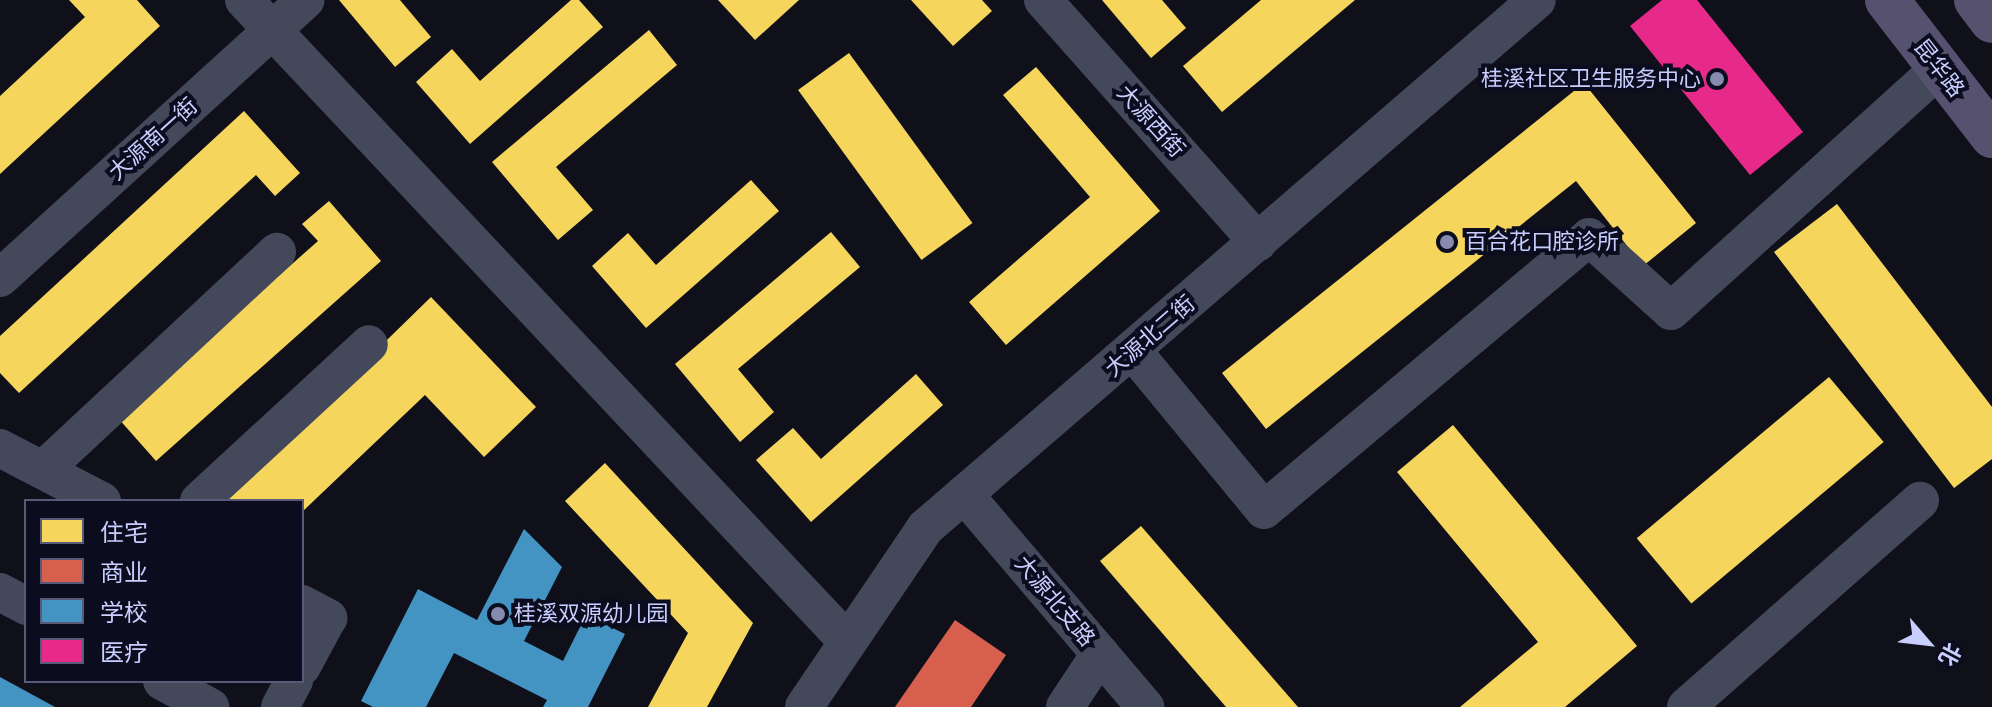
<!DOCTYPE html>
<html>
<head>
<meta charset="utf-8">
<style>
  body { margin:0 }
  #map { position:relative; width:1992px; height:707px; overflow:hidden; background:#0f101a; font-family:Poppins,"Noto Sans SC",sans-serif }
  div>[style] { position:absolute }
  .homes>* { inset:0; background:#f6d55c; transform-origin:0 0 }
  .shops>* { inset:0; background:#d6604d }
  .schools>* { inset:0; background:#4393c3 }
  .health>* { inset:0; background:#e7298a }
  .minor>* { height:38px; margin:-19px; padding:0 19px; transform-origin:19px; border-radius:19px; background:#43485b }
  .major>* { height:44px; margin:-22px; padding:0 22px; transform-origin:22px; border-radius:22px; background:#55516f }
  .dots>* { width:22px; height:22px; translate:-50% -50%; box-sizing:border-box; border:4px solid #0b0d1e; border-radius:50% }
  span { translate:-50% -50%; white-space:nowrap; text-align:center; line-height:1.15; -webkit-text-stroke:8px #0b0d1e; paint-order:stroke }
  .street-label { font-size:22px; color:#c8cfff }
  .poi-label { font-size:22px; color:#c8cfff }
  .right { translate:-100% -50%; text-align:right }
  .left { translate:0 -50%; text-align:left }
  .legend { position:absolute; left:24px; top:499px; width:280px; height:184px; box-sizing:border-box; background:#0b0d1e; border:2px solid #575b78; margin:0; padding:10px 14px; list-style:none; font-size:24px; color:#c8cfff }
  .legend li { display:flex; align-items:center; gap:16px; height:40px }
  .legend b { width:40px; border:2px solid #575b78 }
  .north { position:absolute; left:1888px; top:603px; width:80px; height:80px; -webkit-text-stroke:6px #0b0d1e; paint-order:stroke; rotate:118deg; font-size:22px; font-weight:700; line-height:32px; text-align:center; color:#c8cfff }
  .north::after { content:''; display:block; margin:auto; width:28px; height:36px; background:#c8cfff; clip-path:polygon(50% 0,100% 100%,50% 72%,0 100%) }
</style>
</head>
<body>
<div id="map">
  <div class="homes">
    <i style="clip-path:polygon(69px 0,137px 0,160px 26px,0 174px,0 96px,85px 17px)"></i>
    <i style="clip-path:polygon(339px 0,400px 0,431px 37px,395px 67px)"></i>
    <i style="clip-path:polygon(571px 0,579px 0,603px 27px,470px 144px,416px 82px,452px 49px,480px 81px)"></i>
    <i style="clip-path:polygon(718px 0,799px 0,755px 40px)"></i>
    <i style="clip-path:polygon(911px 0,982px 0,992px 11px,953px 46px)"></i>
    <i style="clip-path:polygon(1102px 0,1162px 0,1186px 28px,1151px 58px)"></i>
    <i style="clip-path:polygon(1261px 0,1355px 0,1222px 112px,1183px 66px)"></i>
    <i style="clip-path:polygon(649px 30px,677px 65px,556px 167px,593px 210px,558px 240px,492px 162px)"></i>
    <i style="left:849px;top:53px;width:210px;height:63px;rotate:54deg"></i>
    <i style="clip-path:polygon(1036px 67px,1160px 211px,1006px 345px,969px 302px,1090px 197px,1003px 95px)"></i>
    <i style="clip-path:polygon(1584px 83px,1696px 223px,1643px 266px,1576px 181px,1266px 429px,1222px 373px)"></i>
    <i style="clip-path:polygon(244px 111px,300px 173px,275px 196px,256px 175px,19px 393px,0 373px,0 336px)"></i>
    <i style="clip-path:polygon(751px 180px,779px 211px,646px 328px,592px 266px,628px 233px,656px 265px)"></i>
    <i style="clip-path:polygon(329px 201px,381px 261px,156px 461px,118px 418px,318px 241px,302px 224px)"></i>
    <i style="clip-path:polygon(1837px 204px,1992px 407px,1992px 459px,1954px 488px,1774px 252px)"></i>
    <i style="clip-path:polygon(831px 232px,860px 267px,738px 369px,774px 412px,740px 442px,675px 364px)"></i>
    <i style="clip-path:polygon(431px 297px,536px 407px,484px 457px,425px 395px,302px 512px,302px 501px,222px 501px)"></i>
    <i style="clip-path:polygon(916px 374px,943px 405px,811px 522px,756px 460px,793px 428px,821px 459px)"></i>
    <i style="left:1829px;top:377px;width:85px;height:251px;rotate:50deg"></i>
    <i style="clip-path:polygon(1453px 425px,1637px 646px,1565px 707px,1460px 707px,1538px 642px,1397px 472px)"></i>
    <i style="clip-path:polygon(605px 463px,753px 623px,707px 707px,648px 707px,688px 633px,565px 501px)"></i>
    <i style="clip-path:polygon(1141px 526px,1298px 707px,1226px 707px,1100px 561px)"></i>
  </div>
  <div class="shops">
    <i style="clip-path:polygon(955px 620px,1006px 655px,971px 707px,895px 707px)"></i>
  </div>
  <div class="schools">
    <i style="clip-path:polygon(524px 529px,562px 567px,524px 641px,563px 661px,586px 615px,625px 634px,588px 707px,543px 707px,547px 700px,454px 653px,426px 707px,373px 707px,361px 701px,418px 589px,477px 620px)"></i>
    <i style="clip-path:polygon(0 677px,55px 707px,0 707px)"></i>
  </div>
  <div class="health">
    <i style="clip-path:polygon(1662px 0,1697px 0,1803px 132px,1750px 175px,1630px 26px)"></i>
  </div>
  <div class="minor">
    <i style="left:244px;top:0;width:881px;rotate:46.75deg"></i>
    <i style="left:1043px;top:0;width:324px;rotate:48.4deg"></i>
    <i style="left:0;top:278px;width:413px;rotate:-42.3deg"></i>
    <i style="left:1132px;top:350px;width:207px;rotate:50.5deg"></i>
    <i style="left:1264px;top:510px;width:424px;rotate:-40deg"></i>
    <i style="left:1589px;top:237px;width:110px;rotate:42.1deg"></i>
    <i style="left:1671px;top:311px;width:363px;rotate:-42.1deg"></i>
    <i style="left:0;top:448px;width:115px;rotate:27.5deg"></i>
    <i style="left:43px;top:470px;width:320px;rotate:-43deg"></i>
    <i style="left:964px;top:494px;width:280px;rotate:49.6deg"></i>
    <i style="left:199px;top:501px;width:231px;rotate:-42.7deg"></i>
    <i style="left:0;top:592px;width:30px;rotate:28deg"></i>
    <i style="left:302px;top:604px;width:30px;rotate:28deg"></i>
    <i style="left:328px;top:618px;width:55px;rotate:118.4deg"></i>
    <i style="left:162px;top:681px;width:55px;rotate:28.4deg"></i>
    <i style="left:280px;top:707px;width:30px;rotate:-62deg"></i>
    <i style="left:804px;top:707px;width:216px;rotate:-55.9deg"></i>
    <i style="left:925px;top:528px;width:808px;rotate:-40.79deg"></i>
    <i style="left:1065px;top:707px;width:64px;rotate:-56.6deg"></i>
    <i style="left:1686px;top:707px;width:312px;rotate:-41.4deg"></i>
  </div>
  <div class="major">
    <i style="left:1887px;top:0;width:172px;rotate:52.3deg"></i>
    <i style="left:1976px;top:0;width:26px;rotate:53deg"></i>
  </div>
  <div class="dots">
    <i style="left:1717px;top:79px;background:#878caf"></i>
    <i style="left:1447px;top:242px;background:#878caf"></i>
    <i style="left:498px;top:614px;background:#878caf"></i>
  </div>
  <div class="street-label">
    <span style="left:1939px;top:68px;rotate:52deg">昆华路</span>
    <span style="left:1151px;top:121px;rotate:48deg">大源西街</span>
    <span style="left:153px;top:139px;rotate:-42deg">大源南一街</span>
    <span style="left:1150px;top:336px;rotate:-41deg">大源北二街</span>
    <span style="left:1055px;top:601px;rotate:50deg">大源北支路</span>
  </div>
  <div class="poi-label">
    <span class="right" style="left:1701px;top:79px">桂溪社区卫生服务中心</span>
    <span class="left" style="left:1465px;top:242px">百合花口腔诊所</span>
    <span class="left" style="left:514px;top:614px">桂溪双源幼儿园</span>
  </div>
  <ul class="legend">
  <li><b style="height:22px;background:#f6d55c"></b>住宅</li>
  <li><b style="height:22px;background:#d6604d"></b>商业</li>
  <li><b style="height:22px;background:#4393c3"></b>学校</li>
  <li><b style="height:22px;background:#e7298a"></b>医疗</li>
  </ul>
  <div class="north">北</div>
</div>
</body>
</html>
